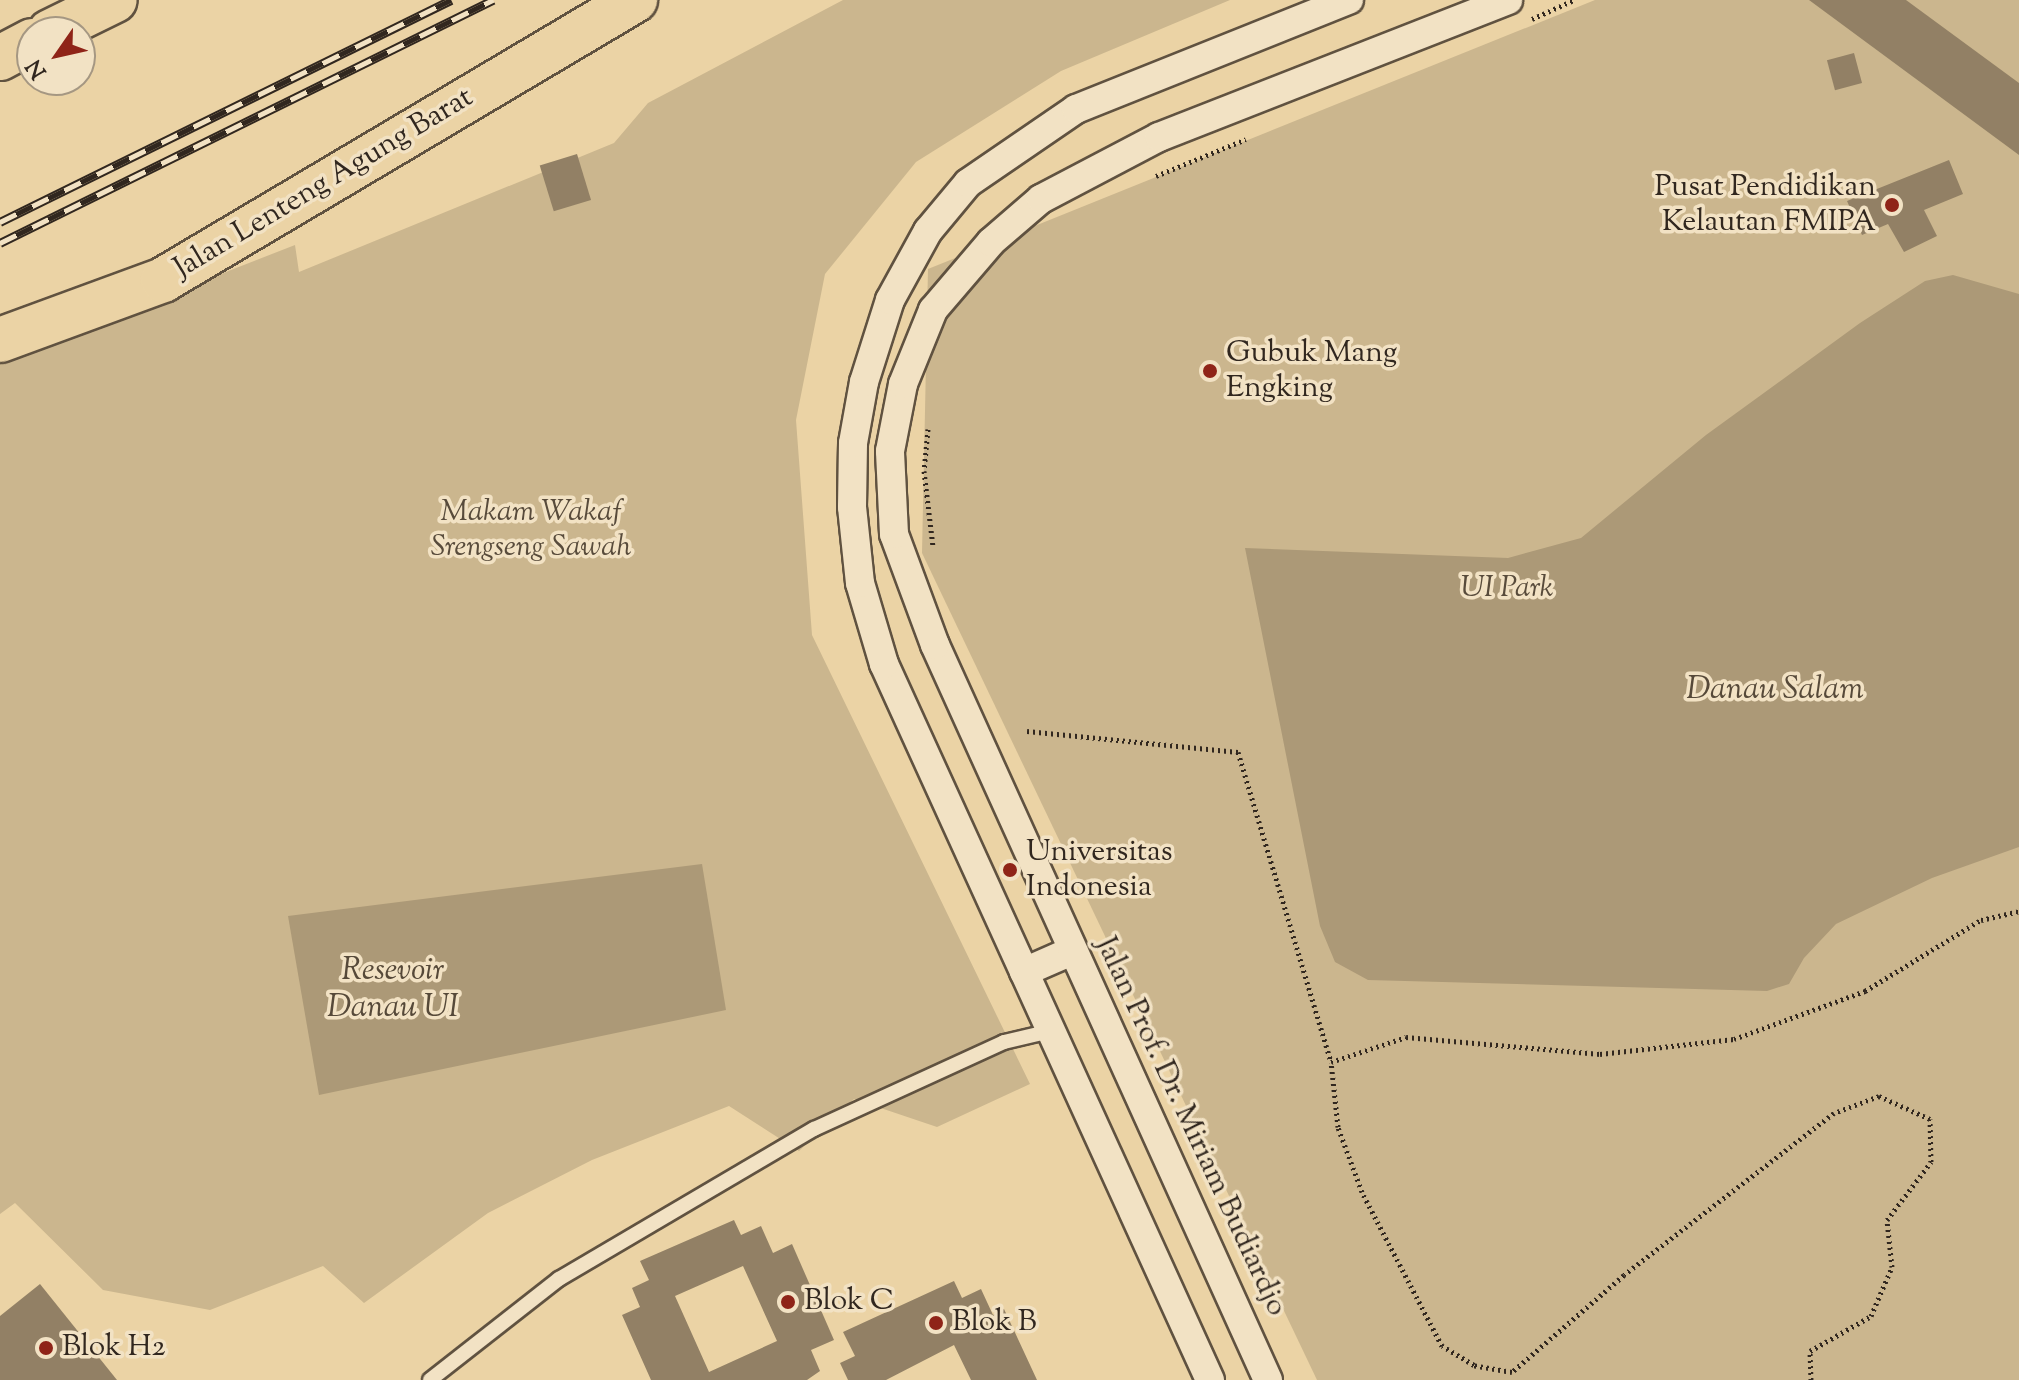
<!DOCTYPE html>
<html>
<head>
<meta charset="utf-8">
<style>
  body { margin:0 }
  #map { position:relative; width:2019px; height:1380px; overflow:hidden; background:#ebd3a5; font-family:"Sorts Mill Goudy",serif }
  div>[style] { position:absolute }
  .green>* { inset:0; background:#cbb68e }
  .water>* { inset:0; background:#ac9977 }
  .building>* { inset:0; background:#928065; transform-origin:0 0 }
  .path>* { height:5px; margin-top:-2.5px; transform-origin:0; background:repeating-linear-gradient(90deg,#31271f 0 2px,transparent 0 6px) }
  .roads { filter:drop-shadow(2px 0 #605240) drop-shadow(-2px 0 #605240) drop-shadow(0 2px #605240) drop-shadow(0 -2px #605240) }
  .lane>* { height:14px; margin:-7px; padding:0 7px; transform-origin:7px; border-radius:7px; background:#f2e2c4 }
  .street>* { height:28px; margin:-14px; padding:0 14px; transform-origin:14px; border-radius:14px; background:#f2e2c4 }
  .primary>* { height:44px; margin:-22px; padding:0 22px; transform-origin:22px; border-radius:22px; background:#ebd3a5 }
  .rail>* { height:9px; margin-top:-4.5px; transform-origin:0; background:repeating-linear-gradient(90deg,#f2e2c4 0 18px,#31271f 0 36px); box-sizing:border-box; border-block:2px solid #31271f }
  .dots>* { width:22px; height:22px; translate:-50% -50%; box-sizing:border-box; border:4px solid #f2e2c4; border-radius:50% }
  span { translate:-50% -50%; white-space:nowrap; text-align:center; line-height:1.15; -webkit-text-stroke:7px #f2e2c4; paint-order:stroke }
  .street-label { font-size:30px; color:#31271f }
  .poi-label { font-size:30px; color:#31271f }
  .right { translate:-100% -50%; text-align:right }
  .left { translate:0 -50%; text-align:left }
  .park-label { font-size:30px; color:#584b3b; font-style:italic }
  .water-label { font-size:32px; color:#564939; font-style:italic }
  .north { position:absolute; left:16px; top:16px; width:80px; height:80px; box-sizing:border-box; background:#f2e2c4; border:2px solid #a59782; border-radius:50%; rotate:236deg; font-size:22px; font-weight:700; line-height:32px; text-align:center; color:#31271f }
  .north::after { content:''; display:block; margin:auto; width:28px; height:36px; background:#8f2418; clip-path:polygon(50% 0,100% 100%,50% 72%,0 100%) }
</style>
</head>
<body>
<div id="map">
  <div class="green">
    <i style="clip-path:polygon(843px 0,1230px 0,1061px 71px,916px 162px,825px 274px,796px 420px,812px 635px,1030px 1084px,937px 1127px,854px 1099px,799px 1151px,729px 1106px,592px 1160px,488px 1213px,364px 1303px,323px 1266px,210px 1310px,103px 1290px,15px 1203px,0 1214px,0 360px,295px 245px,299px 272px,614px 143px,648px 103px)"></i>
    <i style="clip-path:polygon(1595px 0,2019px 0,2019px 1380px,1317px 1380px,922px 553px,928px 269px)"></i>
  </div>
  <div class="water">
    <i style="clip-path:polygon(1953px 275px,2019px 294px,2019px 847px,1932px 878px,1836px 924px,1804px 958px,1789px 984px,1767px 991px,1368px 980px,1335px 962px,1320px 926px,1245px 548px,1508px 558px,1581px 538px,1706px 435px,1860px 323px,1925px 281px)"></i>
    <i style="clip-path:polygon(702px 864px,726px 1010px,319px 1095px,288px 916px)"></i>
  </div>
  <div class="building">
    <i style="clip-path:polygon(1809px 0,1906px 0,2019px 83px,2019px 155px)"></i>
    <i style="left:1854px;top:53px;width:31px;height:28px;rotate:75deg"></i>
    <i style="left:577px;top:154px;width:48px;height:39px;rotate:73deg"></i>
    <i style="clip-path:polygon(1949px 160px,1963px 194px,1924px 210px,1937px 236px,1904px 252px,1888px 224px,1862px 235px,1847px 201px)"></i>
    <i style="clip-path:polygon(evenodd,734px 1220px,741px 1235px,761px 1226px,773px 1253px,792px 1244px,834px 1340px,811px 1350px,820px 1371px,807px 1380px,651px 1380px,622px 1315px,640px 1307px,632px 1288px,649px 1280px,640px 1261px,734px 1220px,743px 1266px,777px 1341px,709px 1372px,675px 1296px,743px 1266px)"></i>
    <i style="clip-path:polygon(954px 1281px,962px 1298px,981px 1289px,993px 1315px,1004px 1309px,1037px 1380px,971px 1380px,954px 1345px,886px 1380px,848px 1380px,840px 1363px,855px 1356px,843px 1332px)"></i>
    <i style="clip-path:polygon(40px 1284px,117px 1380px,0 1380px,0 1316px)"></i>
  </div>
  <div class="path">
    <i style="left:1532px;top:19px;width:46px;rotate:-24.3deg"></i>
    <i style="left:1156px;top:176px;width:97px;rotate:-22.3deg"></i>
    <i style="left:928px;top:429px;width:42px;rotate:95.4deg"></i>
    <i style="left:924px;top:471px;width:76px;rotate:83.2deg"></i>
    <i style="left:1027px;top:731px;width:212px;rotate:5.7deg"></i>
    <i style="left:1238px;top:752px;width:324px;rotate:73.3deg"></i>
    <i style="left:1811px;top:1380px;width:29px;rotate:-92deg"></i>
    <i style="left:1810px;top:1351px;width:70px;rotate:-29.8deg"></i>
    <i style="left:1871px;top:1316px;width:53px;rotate:-66.8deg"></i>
    <i style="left:1892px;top:1267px;width:47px;rotate:-96.1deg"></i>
    <i style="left:1887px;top:1220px;width:73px;rotate:-52.8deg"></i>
    <i style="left:1931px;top:1162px;width:43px;rotate:-91.3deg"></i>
    <i style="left:1930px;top:1119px;width:56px;rotate:-155.7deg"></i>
    <i style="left:1879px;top:1096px;width:48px;rotate:159.3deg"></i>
    <i style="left:1834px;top:1113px;width:265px;rotate:142.4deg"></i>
    <i style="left:1624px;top:1275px;width:148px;rotate:139.1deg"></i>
    <i style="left:1512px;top:1372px;width:39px;rotate:-170deg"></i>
    <i style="left:1474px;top:1365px;width:37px;rotate:-149deg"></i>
    <i style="left:1442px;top:1346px;width:174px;rotate:-117.5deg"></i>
    <i style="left:1362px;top:1192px;width:69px;rotate:-110.3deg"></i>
    <i style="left:1338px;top:1127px;width:65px;rotate:-96.1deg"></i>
    <i style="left:1331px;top:1062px;width:79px;rotate:-18.4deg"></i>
    <i style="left:1406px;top:1037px;width:195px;rotate:5deg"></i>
    <i style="left:1600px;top:1054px;width:135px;rotate:-6.4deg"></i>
    <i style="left:1734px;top:1039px;width:140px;rotate:-20.1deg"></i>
    <i style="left:1865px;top:991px;width:136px;rotate:-31.5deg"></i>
    <i style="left:1981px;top:920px;width:39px;rotate:-13deg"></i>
  </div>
  <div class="roads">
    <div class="lane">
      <i style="left:430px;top:1380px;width:164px;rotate:-38.1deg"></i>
      <i style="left:559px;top:1279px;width:296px;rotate:-30.5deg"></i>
      <i style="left:814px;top:1129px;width:209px;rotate:-24.6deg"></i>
      <i style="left:1004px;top:1042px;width:48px;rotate:-13.2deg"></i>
    </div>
    <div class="street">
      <i style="left:1024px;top:972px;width:52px;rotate:-23.6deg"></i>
      <i style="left:1210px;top:1380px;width:787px;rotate:-114.48deg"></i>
      <i style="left:884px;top:664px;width:84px;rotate:-106.5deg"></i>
      <i style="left:860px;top:583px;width:76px;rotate:-96deg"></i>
      <i style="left:852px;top:507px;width:64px;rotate:-89.1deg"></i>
      <i style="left:853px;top:443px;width:62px;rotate:-79.8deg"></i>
      <i style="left:864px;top:382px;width:86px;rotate:-72.4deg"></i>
      <i style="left:890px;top:300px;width:79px;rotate:-61.2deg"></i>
      <i style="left:928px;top:231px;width:62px;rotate:-50.2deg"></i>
      <i style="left:968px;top:183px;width:131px;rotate:-34.4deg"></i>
      <i style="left:1076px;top:109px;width:294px;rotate:-21.8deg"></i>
      <i style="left:1268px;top:1380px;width:807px;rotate:-114.37deg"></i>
      <i style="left:935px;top:645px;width:118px;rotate:-110.3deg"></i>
      <i style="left:894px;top:534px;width:83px;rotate:-92.8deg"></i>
      <i style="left:890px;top:451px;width:68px;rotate:-79deg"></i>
      <i style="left:903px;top:384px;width:80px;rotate:-67.9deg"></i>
      <i style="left:933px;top:310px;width:89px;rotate:-49.5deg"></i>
      <i style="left:991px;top:242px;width:66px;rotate:-40.7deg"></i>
      <i style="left:1041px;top:199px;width:133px;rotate:-27.7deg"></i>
      <i style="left:1159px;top:137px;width:375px;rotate:-21.4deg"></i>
    </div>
    <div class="primary">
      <i style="left:50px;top:32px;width:72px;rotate:-26.2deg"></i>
      <i style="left:0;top:58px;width:36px;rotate:-28deg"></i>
      <i style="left:0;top:340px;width:174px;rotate:-20.2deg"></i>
      <i style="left:163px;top:280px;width:549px;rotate:-30.68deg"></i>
    </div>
  </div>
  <div class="rail">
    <i style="left:0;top:222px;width:503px;rotate:-26.21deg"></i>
    <i style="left:0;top:243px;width:550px;rotate:-26.24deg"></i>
  </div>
  <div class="dots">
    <i style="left:1892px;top:205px;background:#8f2418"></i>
    <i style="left:1210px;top:371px;background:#8f2418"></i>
    <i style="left:1010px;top:870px;background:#8f2418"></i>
    <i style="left:788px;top:1302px;background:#8f2418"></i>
    <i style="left:936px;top:1323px;background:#8f2418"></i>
    <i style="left:46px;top:1348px;background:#8f2418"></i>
  </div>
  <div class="street-label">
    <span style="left:324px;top:184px;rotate:-31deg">Jalan Lenteng Agung Barat</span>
    <span style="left:1190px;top:1127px;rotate:65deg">Jalan Prof. Dr. Miriam Budiardjo</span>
  </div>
  <div class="poi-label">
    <span class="right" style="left:1876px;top:205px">Pusat Pendidikan<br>Kelautan FMIPA</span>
    <span class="left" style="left:1226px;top:371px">Gubuk Mang<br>Engking</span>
    <span class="left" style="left:1026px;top:870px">Universitas<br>Indonesia</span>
    <span class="left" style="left:804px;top:1302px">Blok C</span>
    <span class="left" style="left:952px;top:1323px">Blok B</span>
    <span class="left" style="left:62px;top:1348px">Blok H2</span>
  </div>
  <div class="park-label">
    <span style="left:531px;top:530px">Makam Wakaf<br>Srengseng Sawah</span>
    <span style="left:1507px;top:589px">UI Park</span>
  </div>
  <div class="water-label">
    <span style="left:1775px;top:690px">Danau Salam</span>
    <span style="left:393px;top:990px">Resevoir<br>Danau UI</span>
  </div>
  <div class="north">N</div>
</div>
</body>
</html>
